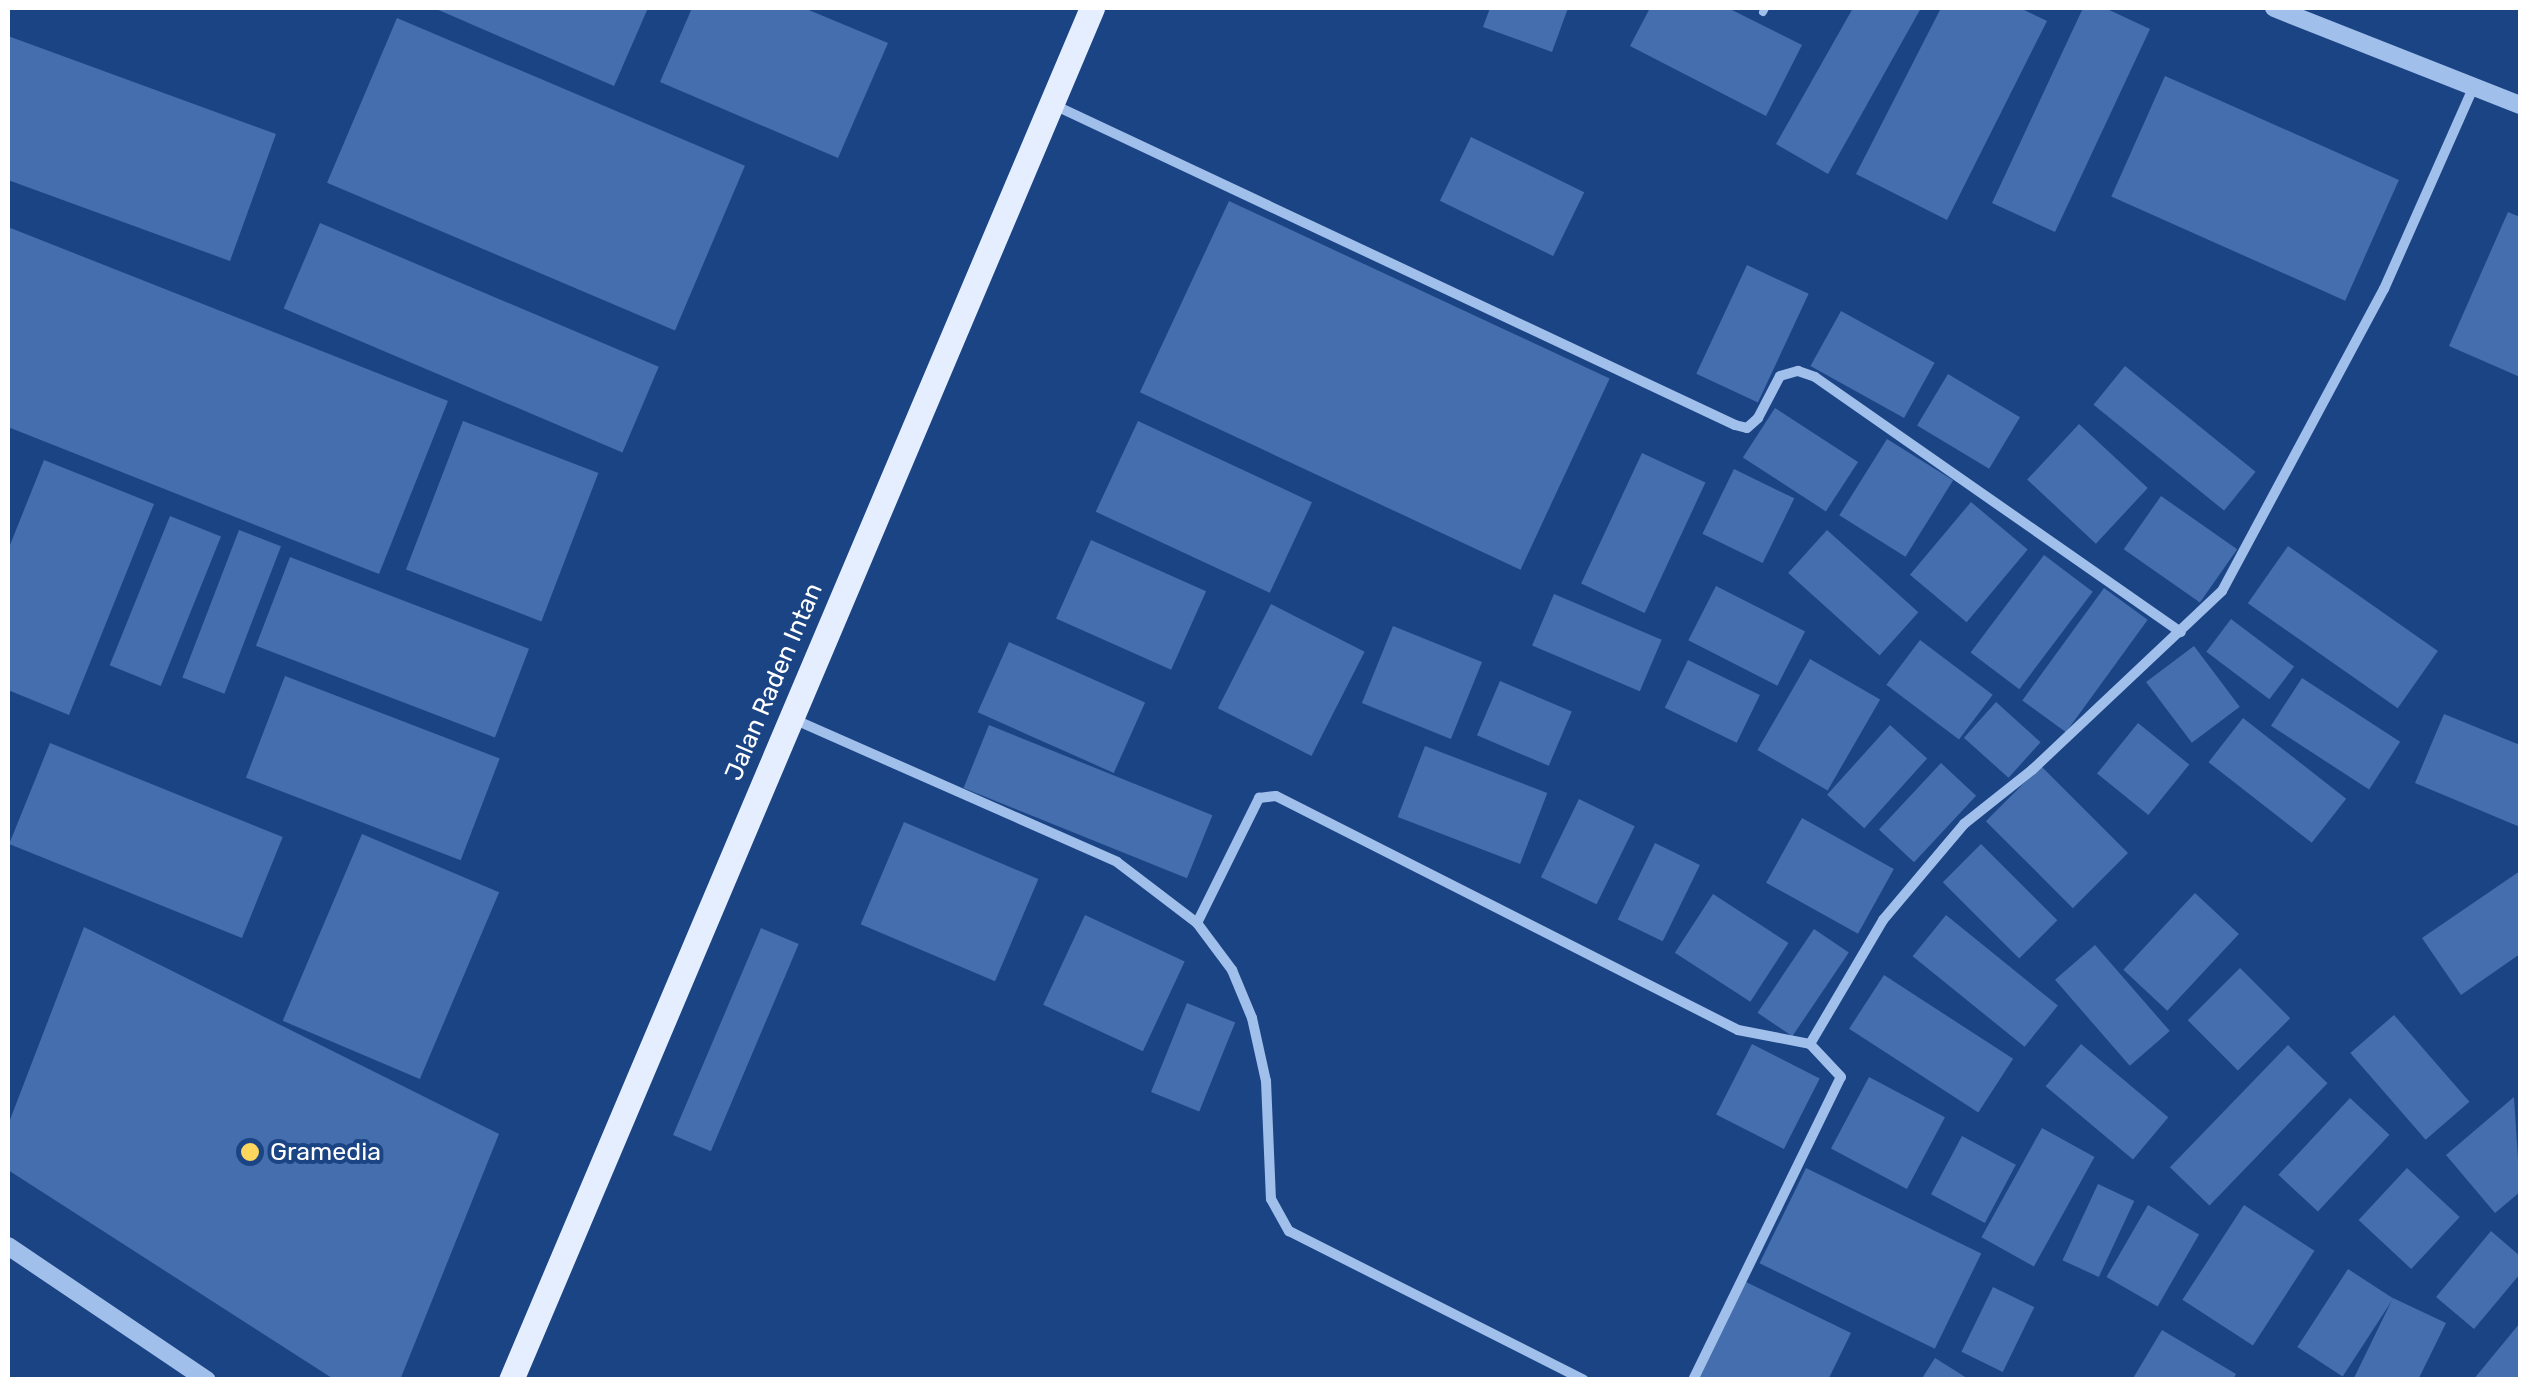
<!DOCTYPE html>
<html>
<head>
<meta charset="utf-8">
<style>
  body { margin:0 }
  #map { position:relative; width:2528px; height:1387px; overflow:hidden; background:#1b4484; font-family:Rubik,sans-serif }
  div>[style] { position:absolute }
  .building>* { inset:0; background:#446ead; transform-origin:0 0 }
  .service>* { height:8px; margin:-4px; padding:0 4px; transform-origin:4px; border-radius:4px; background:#a1bfeb }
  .minor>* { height:10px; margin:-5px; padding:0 5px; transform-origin:5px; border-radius:5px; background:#a1bfeb }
  .tertiary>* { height:18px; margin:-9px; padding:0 9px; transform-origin:9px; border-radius:9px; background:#a1bfeb }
  .primary>* { height:25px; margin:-12.5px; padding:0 12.5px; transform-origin:12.5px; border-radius:12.5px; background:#e5eeff }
  .dots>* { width:28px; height:28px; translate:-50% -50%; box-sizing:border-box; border:5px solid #1b4484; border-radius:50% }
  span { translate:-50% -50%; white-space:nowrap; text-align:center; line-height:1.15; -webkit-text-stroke:8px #1b4484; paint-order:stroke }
  .street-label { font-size:25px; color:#fff }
  .poi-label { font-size:25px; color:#fff }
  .left { translate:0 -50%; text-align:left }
  .frame { position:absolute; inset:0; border:10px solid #fff; pointer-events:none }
</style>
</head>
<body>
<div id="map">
  <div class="building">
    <i style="clip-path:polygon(434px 8px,648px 8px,614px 86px)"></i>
    <i style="clip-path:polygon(692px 8px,804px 8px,888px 43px,838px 158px,660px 82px)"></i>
    <i style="clip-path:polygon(1490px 8px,1568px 8px,1552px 52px,1483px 27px)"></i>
    <i style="clip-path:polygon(1650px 8px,1728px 8px,1802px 45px,1766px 116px,1630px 46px)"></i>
    <i style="clip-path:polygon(1853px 8px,1921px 8px,1828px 174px,1776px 144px)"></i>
    <i style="clip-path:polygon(1941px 8px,2020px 8px,2047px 21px,1947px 220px,1856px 174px)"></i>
    <i style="clip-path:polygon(2083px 8px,2105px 8px,2150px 29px,2055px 232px,1992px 203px)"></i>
    <i style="left:397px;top:18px;width:378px;height:179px;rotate:23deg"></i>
    <i style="clip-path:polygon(8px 36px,276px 134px,230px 261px,8px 180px)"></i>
    <i style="left:2165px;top:76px;width:256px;height:132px;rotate:24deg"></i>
    <i style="left:1471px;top:137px;width:126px;height:71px;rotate:26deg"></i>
    <i style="left:1229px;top:201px;width:420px;height:211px;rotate:25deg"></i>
    <i style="clip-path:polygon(2508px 212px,2520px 217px,2520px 377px,2449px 346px)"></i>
    <i style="left:320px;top:223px;width:368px;height:93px;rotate:23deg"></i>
    <i style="clip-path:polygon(8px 227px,448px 401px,379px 574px,8px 427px)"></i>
    <i style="left:1747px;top:265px;width:68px;height:120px;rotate:25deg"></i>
    <i style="left:1841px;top:311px;width:107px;height:63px;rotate:29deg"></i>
    <i style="left:2125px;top:366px;width:168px;height:50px;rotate:39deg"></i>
    <i style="left:1948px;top:374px;width:84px;height:60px;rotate:31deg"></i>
    <i style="left:1775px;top:408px;width:99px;height:59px;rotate:33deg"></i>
    <i style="left:463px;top:421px;width:145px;height:159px;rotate:21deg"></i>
    <i style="left:1138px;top:421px;width:192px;height:100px;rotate:25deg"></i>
    <i style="left:2079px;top:424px;width:94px;height:76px;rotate:43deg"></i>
    <i style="left:1887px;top:439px;width:78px;height:90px;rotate:32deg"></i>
    <i style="left:1642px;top:453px;width:70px;height:144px;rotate:25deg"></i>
    <i style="clip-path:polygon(44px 460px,154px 504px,69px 715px,8px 690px,8px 550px)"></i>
    <i style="left:1734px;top:469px;width:67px;height:72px;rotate:26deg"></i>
    <i style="left:2161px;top:496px;width:93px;height:65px;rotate:35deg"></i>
    <i style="left:1971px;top:502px;width:74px;height:95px;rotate:40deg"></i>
    <i style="left:170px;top:516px;width:55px;height:161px;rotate:22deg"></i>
    <i style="left:239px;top:530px;width:45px;height:158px;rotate:21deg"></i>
    <i style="left:1827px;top:530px;width:123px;height:58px;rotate:42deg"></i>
    <i style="left:1091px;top:540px;width:126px;height:86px;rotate:24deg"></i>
    <i style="left:2288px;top:546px;width:183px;height:70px;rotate:35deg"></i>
    <i style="left:2044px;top:555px;width:61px;height:122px;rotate:37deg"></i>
    <i style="left:290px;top:557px;width:256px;height:95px;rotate:21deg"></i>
    <i style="left:1716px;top:586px;width:100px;height:61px;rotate:27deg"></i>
    <i style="left:2104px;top:588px;width:54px;height:139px;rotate:36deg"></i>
    <i style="left:1554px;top:594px;width:117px;height:56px;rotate:23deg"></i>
    <i style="left:1271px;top:604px;width:105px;height:117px;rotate:27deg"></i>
    <i style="left:2231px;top:619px;width:79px;height:41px;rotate:37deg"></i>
    <i style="left:1393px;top:626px;width:96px;height:83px;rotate:22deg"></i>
    <i style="left:1920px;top:640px;width:91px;height:56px;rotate:37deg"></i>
    <i style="left:1009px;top:642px;width:149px;height:77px;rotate:24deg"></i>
    <i style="left:2194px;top:646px;width:76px;height:60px;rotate:53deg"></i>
    <i style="left:1810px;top:659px;width:81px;height:105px;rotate:30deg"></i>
    <i style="left:1688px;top:660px;width:80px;height:53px;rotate:26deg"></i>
    <i style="left:285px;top:676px;width:230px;height:109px;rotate:21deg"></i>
    <i style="left:2302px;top:678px;width:117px;height:57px;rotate:33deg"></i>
    <i style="left:1500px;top:681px;width:78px;height:59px;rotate:23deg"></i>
    <i style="left:1996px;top:702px;width:60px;height:48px;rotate:42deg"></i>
    <i style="clip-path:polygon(2444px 714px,2520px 745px,2520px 827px,2415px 783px)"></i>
    <i style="left:2243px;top:718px;width:131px;height:56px;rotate:38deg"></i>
    <i style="left:2138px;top:723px;width:66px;height:65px;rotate:39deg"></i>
    <i style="left:989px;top:725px;width:241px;height:68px;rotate:22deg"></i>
    <i style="left:1890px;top:725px;width:50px;height:94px;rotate:42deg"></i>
    <i style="left:50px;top:743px;width:251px;height:109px;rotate:22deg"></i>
    <i style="left:1425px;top:746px;width:131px;height:76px;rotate:21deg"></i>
    <i style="left:1941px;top:763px;width:48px;height:91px;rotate:43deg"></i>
    <i style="left:2041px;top:766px;width:123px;height:78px;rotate:45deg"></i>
    <i style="left:1579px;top:799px;width:62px;height:87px;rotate:26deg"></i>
    <i style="left:1802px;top:818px;width:105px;height:74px;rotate:29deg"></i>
    <i style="left:904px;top:822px;width:146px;height:111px;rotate:23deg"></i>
    <i style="left:362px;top:834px;width:149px;height:203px;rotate:23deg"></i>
    <i style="left:1655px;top:843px;width:50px;height:85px;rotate:26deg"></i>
    <i style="left:1981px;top:844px;width:108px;height:54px;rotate:45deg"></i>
    <i style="clip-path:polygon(2520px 871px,2520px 954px,2461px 995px,2422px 938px)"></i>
    <i style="left:2195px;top:893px;width:60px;height:105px;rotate:43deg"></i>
    <i style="left:1713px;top:894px;width:90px;height:70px;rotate:33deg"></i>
    <i style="left:1085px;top:915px;width:110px;height:99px;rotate:25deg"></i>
    <i style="left:1946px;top:915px;width:144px;height:53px;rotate:39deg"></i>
    <i style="clip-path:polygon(84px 927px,499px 1134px,400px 1380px,335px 1380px,8px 1170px,8px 1125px)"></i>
    <i style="left:761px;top:928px;width:41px;height:225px;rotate:23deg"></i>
    <i style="left:1814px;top:929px;width:42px;height:101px;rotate:34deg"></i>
    <i style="left:2095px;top:945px;width:114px;height:53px;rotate:49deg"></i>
    <i style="left:2240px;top:968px;width:71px;height:74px;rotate:45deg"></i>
    <i style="left:1884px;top:975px;width:154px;height:64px;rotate:33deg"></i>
    <i style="left:1187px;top:1003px;width:52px;height:96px;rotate:22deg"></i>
    <i style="left:2394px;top:1015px;width:115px;height:58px;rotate:49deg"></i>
    <i style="left:1752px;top:1044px;width:76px;height:79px;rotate:27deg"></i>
    <i style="left:2081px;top:1044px;width:114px;height:55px;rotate:40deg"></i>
    <i style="left:2288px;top:1045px;width:55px;height:170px;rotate:44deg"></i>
    <i style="left:1869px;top:1077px;width:86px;height:81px;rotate:28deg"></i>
    <i style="clip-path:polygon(2514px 1097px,2520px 1192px,2495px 1213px,2446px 1155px)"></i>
    <i style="left:2350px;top:1098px;width:54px;height:105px;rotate:43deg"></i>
    <i style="left:2042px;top:1128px;width:60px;height:125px;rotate:29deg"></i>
    <i style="left:1962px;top:1136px;width:61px;height:66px;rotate:28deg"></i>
    <i style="left:1806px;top:1168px;width:195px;height:106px;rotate:26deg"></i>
    <i style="left:2407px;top:1168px;width:72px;height:71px;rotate:43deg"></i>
    <i style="left:2098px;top:1184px;width:40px;height:84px;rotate:25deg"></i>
    <i style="left:2148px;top:1205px;width:59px;height:83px;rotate:30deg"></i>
    <i style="left:2244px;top:1205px;width:84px;height:113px;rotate:33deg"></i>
    <i style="clip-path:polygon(2491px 1231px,2520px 1256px,2520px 1274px,2474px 1329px,2436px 1297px)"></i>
    <i style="left:2348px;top:1269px;width:54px;height:93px;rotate:33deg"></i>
    <i style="clip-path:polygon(1744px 1281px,1851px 1333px,1828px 1380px,1696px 1377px)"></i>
    <i style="left:1993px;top:1287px;width:46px;height:72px;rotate:26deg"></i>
    <i style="clip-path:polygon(2393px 1298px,2446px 1323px,2418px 1380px,2353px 1380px)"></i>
    <i style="clip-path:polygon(2520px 1323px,2520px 1380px,2473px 1380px)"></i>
    <i style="clip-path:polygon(2162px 1330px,2236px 1374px,2233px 1380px,2132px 1380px)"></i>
    <i style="clip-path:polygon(1935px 1358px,1970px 1380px,1921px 1380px)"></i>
  </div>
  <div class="service">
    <i style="left:1763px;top:12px;width:4px;rotate:-63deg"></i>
  </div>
  <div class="minor">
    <i style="left:1052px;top:104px;width:755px;rotate:25.17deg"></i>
    <i style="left:1735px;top:425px;width:12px;rotate:14deg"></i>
    <i style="left:1747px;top:428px;width:15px;rotate:-42deg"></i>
    <i style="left:1758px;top:418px;width:47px;rotate:-62.4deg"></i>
    <i style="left:1780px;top:376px;width:19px;rotate:-16deg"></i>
    <i style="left:1798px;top:371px;width:18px;rotate:19deg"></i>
    <i style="left:1815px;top:377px;width:446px;rotate:34.9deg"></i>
    <i style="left:791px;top:718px;width:356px;rotate:23.8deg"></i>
    <i style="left:1117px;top:862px;width:101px;rotate:37.3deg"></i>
    <i style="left:1197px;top:923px;width:59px;rotate:53.3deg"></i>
    <i style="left:1232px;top:970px;width:52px;rotate:67.4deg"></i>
    <i style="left:1252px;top:1018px;width:65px;rotate:77.5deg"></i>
    <i style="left:1266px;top:1081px;width:118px;rotate:87.6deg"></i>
    <i style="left:1271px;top:1199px;width:37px;rotate:61deg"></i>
    <i style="left:1289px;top:1231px;width:330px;rotate:26.8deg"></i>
    <i style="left:1197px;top:923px;width:140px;rotate:-63.6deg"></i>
    <i style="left:1259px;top:798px;width:17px;rotate:-7deg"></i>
    <i style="left:1276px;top:796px;width:518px;rotate:26.86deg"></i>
    <i style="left:1738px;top:1030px;width:73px;rotate:11deg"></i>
    <i style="left:1810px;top:1044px;width:144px;rotate:-59.5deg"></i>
    <i style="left:1883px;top:920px;width:126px;rotate:-49.8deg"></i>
    <i style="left:1964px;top:824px;width:87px;rotate:-38.5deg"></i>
    <i style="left:2032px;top:770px;width:261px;rotate:-43.3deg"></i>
    <i style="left:2222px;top:591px;width:343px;rotate:-61.8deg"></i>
    <i style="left:2384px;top:289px;width:222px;rotate:-66.1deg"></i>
    <i style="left:1693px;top:1380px;width:337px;rotate:-64deg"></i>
    <i style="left:1841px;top:1077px;width:45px;rotate:-133.2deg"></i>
  </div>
  <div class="tertiary">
    <i style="left:2274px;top:8px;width:264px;rotate:21.5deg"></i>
    <i style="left:8px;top:1246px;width:240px;rotate:34deg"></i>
  </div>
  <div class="primary">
    <i style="left:511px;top:1380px;width:1490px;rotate:-67.05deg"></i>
  </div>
  <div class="dots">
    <i style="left:250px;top:1152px;background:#fdd65e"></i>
  </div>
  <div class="street-label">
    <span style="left:774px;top:682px;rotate:-67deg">Jalan Raden Intan</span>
  </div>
  <div class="poi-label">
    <span class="left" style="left:270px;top:1152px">Gramedia</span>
  </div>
  <div class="frame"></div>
</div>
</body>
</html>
